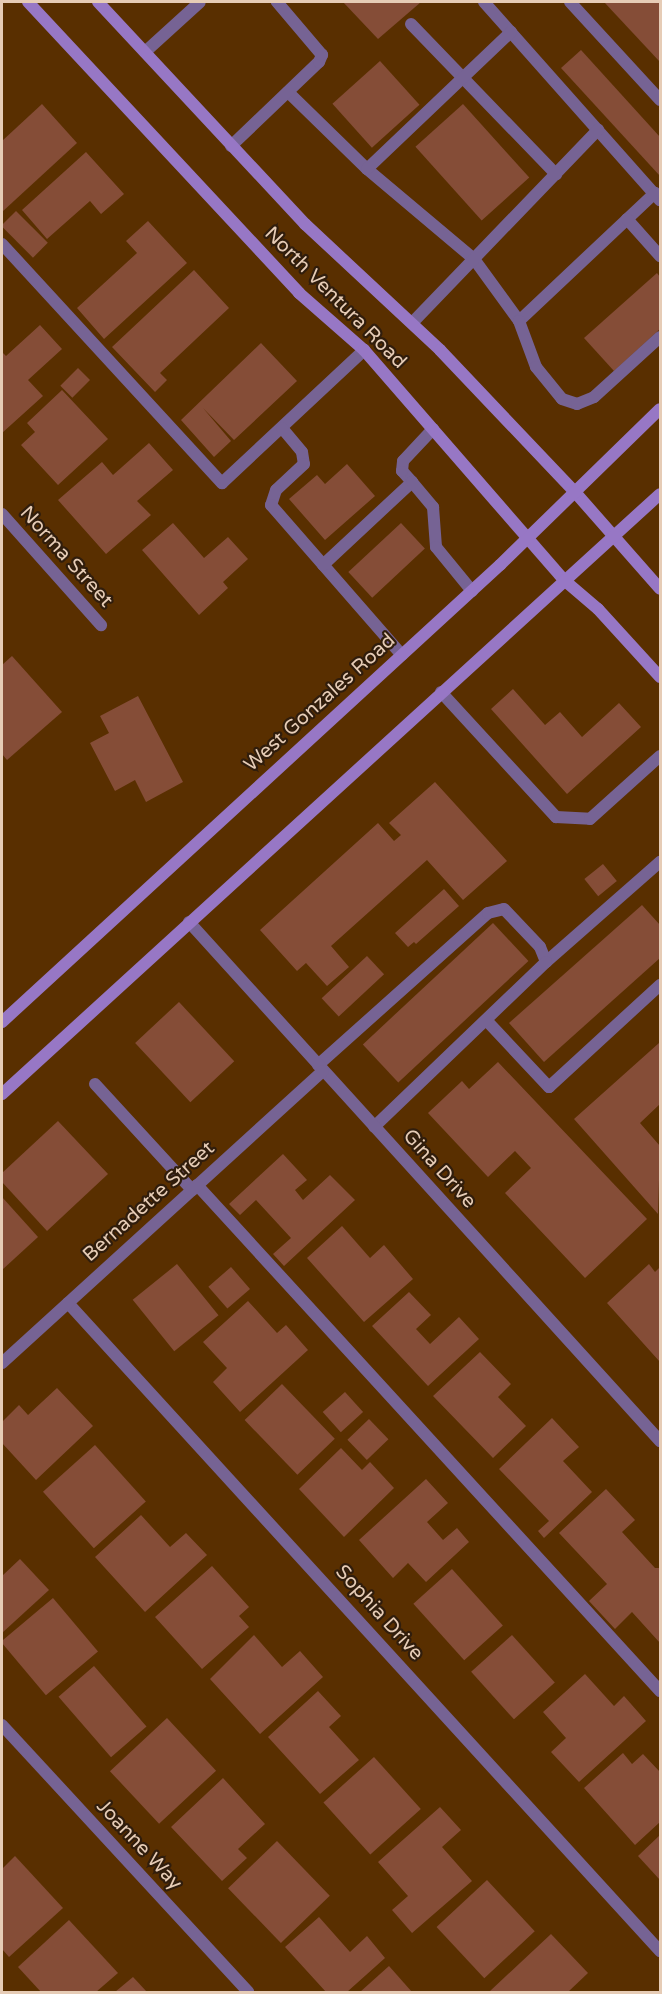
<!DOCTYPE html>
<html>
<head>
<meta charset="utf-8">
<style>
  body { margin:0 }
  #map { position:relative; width:662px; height:1994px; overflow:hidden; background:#592f00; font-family:"Varela Round",sans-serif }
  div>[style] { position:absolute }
  .building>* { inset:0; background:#854d37; transform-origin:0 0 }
  .service>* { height:12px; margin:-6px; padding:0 6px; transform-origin:6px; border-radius:6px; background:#766394 }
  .minor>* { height:12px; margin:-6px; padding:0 6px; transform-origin:6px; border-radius:6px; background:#766394 }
  .secondary>* { height:12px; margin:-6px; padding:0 6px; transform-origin:6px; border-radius:6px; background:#9777c5 }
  span { translate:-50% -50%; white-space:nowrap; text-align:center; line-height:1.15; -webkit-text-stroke:4.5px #301d0c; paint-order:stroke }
  .street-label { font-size:20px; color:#e6ccb6 }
  .frame { position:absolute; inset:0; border:3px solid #e6ccb6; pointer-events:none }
</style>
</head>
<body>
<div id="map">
  <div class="building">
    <i style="clip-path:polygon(343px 2px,421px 2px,378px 39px)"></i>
    <i style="clip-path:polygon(604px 2px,660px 2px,660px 62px)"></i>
    <i style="clip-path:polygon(581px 50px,660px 137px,660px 176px,561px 68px)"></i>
    <i style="left:380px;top:61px;width:59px;height:64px;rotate:48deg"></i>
    <i style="clip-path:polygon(42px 104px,77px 143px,2px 212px,2px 141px)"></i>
    <i style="left:463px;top:104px;width:99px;height:64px;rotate:48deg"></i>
    <i style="clip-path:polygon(86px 152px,124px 194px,101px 214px,90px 201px,47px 239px,22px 210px)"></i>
    <i style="left:16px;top:211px;width:45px;height:21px;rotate:45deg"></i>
    <i style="clip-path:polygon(148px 221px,187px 263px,104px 339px,77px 308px,137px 253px,126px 241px)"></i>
    <i style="clip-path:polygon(194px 270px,229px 308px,160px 373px,167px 380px,155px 392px,112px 347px)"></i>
    <i style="clip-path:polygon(657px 273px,660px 277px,660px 329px,614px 371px,584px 338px)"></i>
    <i style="clip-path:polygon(40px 325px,62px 349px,28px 380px,43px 396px,2px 433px,2px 352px,6px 356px)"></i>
    <i style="clip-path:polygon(261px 343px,297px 381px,234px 440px,203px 408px,231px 441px,214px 457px,181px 420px)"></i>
    <i style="left:78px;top:368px;width:17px;height:25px;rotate:45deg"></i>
    <i style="clip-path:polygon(62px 390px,108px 439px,58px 485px,21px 445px,35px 432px,27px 423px)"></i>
    <i style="clip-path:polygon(149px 443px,173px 470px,137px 501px,151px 515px,106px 554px,58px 500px,102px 462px,113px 475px)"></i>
    <i style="clip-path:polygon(347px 464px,375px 496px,325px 540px,289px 499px,317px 475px,325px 484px)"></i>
    <i style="clip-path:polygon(173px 523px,204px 558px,228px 537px,248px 559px,223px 582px,228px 588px,199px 615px,142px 550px)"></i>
    <i style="left:401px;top:523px;width:35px;height:72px;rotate:47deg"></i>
    <i style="clip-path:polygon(12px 656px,62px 712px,7px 760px,2px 754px,2px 665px)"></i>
    <i style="clip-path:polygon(513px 689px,545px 725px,560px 712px,582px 737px,619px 703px,641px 727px,567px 794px,491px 709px)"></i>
    <i style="clip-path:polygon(138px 696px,183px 782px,146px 802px,135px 780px,115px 791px,90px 743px,109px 733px,100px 716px)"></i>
    <i style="clip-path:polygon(435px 782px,507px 861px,463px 900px,427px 860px,331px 946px,349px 967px,327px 986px,306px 963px,297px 971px,260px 930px,378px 823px,394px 841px,401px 835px,389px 823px)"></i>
    <i style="left:603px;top:864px;width:22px;height:24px;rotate:51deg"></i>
    <i style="clip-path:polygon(444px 889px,459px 906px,416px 944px,414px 942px,408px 947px,395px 933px)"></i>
    <i style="clip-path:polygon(642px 905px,660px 925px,660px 958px,544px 1062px,509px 1023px)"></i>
    <i style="left:493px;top:923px;width:52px;height:178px;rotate:47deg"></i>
    <i style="left:367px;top:956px;width:25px;height:62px;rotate:47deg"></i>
    <i style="left:179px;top:1002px;width:81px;height:60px;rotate:47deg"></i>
    <i style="clip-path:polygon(659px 1043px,660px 1104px,640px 1123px,660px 1146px,658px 1214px,574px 1119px)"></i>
    <i style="clip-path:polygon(498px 1062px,647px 1219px,585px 1278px,505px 1193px,531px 1168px,515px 1151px,488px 1177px,428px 1113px,462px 1081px,469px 1089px)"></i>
    <i style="clip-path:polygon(58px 1121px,108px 1174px,47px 1231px,2px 1182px,2px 1173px)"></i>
    <i style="clip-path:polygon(283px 1154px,307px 1180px,295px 1190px,303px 1200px,330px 1175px,355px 1200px,284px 1266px,273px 1254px,291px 1238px,256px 1200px,240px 1215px,229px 1204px)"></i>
    <i style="clip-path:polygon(2px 1197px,38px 1237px,2px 1270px)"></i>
    <i style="clip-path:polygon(342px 1226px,370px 1258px,384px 1245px,413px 1279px,364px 1322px,307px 1258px)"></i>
    <i style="left:177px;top:1264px;width:66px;height:57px;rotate:51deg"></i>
    <i style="clip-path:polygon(649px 1264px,655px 1272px,660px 1267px,660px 1362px,607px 1303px)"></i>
    <i style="left:231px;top:1267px;width:29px;height:30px;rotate:49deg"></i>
    <i style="clip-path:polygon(409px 1292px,431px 1315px,416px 1329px,430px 1344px,459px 1317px,479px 1339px,428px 1386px,372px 1326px)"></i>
    <i style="clip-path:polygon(248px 1301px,277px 1333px,286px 1325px,308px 1350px,240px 1412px,213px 1382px,227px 1368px,203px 1342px)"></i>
    <i style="clip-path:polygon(480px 1352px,511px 1384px,498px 1397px,526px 1426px,493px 1458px,433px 1396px)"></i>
    <i style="left:282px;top:1384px;width:76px;height:52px;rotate:46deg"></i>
    <i style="clip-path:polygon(57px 1388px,93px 1426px,36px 1480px,2px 1443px,2px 1422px,19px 1405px,28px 1415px)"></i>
    <i style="left:345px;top:1392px;width:27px;height:30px;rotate:48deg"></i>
    <i style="clip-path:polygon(552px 1418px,579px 1447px,563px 1461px,592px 1492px,544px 1538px,538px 1531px,549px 1521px,499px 1469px)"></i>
    <i style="left:369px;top:1419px;width:28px;height:30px;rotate:46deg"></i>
    <i style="left:95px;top:1445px;width:76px;height:70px;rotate:48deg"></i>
    <i style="clip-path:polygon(341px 1448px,362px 1470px,370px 1462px,394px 1488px,344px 1537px,299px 1489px)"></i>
    <i style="clip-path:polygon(426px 1479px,448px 1503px,427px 1522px,443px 1540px,457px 1528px,469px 1542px,426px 1582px,408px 1563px,393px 1578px,359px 1540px)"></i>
    <i style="clip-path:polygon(606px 1489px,635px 1520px,622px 1532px,655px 1568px,660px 1568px,660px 1643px,632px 1612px,615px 1629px,589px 1601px,607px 1584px,559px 1533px)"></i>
    <i style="clip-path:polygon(141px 1515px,170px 1547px,186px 1533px,207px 1555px,145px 1612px,95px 1557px)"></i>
    <i style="clip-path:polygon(20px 1559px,49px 1590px,2px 1633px,2px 1576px)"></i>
    <i style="clip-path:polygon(212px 1566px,249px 1607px,239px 1616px,249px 1627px,202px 1669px,155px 1617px)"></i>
    <i style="left:452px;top:1569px;width:76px;height:52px;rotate:48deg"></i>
    <i style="left:53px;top:1598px;width:70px;height:68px;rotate:50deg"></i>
    <i style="clip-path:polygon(254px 1635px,282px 1667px,300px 1651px,323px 1677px,260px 1734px,210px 1679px)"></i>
    <i style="left:512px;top:1635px;width:64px;height:55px;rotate:48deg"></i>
    <i style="left:94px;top:1666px;width:80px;height:47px;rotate:49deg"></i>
    <i style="clip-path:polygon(585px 1674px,614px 1706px,624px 1696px,646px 1721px,579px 1782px,551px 1752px,566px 1738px,543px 1712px)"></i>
    <i style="clip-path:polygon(318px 1691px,341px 1716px,329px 1727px,359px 1760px,320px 1794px,268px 1737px)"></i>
    <i style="left:167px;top:1718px;width:72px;height:78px;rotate:47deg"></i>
    <i style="clip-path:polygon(623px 1753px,632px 1764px,643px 1754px,660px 1772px,660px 1822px,635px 1845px,584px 1788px)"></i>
    <i style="left:374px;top:1757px;width:70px;height:68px;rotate:48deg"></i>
    <i style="clip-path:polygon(223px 1778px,265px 1824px,238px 1849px,247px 1858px,222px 1881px,171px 1827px)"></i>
    <i style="clip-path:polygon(440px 1807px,461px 1830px,442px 1847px,472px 1881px,412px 1933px,392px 1910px,408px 1896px,378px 1862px)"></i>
    <i style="clip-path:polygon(660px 1835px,660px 1880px,638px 1856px)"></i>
    <i style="left:277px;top:1841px;width:76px;height:68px;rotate:46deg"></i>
    <i style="clip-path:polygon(15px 1856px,63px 1908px,9px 1957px,2px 1949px,2px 1869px)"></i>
    <i style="left:487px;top:1880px;width:70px;height:69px;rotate:47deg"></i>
    <i style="clip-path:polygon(319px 1917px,350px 1952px,367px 1936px,385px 1958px,347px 1992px,326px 1992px,285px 1947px)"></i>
    <i style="clip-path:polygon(69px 1920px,118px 1973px,96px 1992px,41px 1992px,18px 1967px)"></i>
    <i style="clip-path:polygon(551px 1934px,588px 1973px,568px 1992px,489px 1992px)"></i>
    <i style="clip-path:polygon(389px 1966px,412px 1992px,360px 1992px)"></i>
    <i style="clip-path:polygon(133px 1977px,147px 1992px,115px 1992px)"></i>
  </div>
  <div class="service">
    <i style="left:484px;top:2px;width:265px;rotate:48.4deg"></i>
    <i style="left:570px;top:2px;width:133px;rotate:47.4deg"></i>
    <i style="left:411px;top:24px;width:209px;rotate:46deg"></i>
    <i style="left:145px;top:52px;width:74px;rotate:-42.3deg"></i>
    <i style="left:288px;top:92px;width:110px;rotate:44.3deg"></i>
    <i style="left:367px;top:169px;width:140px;rotate:40.1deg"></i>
    <i style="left:474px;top:259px;width:77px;rotate:54deg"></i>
    <i style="left:519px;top:321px;width:187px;rotate:-43.3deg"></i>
    <i style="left:231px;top:146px;width:122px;rotate:-43.7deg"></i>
    <i style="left:319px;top:62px;width:8px;rotate:-67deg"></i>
    <i style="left:322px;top:55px;width:70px;rotate:-130.3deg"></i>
    <i style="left:367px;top:169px;width:199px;rotate:-43.6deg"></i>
    <i style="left:627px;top:219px;width:50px;rotate:48.3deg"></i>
    <i style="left:2px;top:244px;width:325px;rotate:47.4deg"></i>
    <i style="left:222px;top:483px;width:195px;rotate:-43.1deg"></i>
    <i style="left:519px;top:321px;width:49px;rotate:69.7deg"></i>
    <i style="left:536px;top:367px;width:41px;rotate:50.9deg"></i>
    <i style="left:562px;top:399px;width:16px;rotate:18deg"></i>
    <i style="left:577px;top:404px;width:18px;rotate:-22deg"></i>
    <i style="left:594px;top:397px;width:89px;rotate:-42.3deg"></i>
    <i style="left:413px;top:322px;width:267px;rotate:-46.1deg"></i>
    <i style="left:282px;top:428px;width:31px;rotate:50deg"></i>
    <i style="left:302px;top:452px;width:12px;rotate:81deg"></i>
    <i style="left:304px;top:464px;width:38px;rotate:137deg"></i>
    <i style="left:276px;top:490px;width:16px;rotate:108deg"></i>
    <i style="left:271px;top:505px;width:199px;rotate:48.9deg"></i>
    <i style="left:412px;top:482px;width:15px;rotate:-132deg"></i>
    <i style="left:402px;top:471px;width:10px;rotate:-84deg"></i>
    <i style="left:403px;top:461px;width:44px;rotate:-46.8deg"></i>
    <i style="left:323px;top:565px;width:122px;rotate:-43deg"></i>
    <i style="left:412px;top:482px;width:33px;rotate:50deg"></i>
    <i style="left:433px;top:507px;width:40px;rotate:85.7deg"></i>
    <i style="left:436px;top:547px;width:57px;rotate:50.7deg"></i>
    <i style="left:441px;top:692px;width:170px;rotate:47.4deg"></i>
    <i style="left:556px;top:817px;width:34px;rotate:3deg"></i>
    <i style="left:590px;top:819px;width:94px;rotate:-42deg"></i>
    <i style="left:546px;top:962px;width:152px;rotate:-41.3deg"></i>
    <i style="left:486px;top:1020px;width:92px;rotate:46.8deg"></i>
    <i style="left:549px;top:1087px;width:151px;rotate:-42.6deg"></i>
    <i style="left:318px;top:1065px;width:228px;rotate:-41.8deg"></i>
    <i style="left:488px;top:913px;width:16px;rotate:-14deg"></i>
    <i style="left:504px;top:909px;width:52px;rotate:46.5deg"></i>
    <i style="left:540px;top:947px;width:16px;rotate:68deg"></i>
    <i style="left:546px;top:962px;width:238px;rotate:136.2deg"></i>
    <i style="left:95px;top:1084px;width:144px;rotate:47.5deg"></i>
    <i style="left:197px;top:1185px;width:686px;rotate:47.54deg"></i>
  </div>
  <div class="minor">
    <i style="left:2px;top:514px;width:149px;rotate:48.3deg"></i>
    <i style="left:189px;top:922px;width:701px;rotate:47.78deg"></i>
    <i style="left:68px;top:1303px;width:878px;rotate:47.59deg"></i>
    <i style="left:2px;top:1363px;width:434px;rotate:-42.3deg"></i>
    <i style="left:2px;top:1725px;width:363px;rotate:47.3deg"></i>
  </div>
  <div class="secondary">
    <i style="left:28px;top:2px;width:398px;rotate:47deg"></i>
    <i style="left:299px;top:293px;width:86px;rotate:41.2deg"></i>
    <i style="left:364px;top:350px;width:305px;rotate:49deg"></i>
    <i style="left:564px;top:580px;width:45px;rotate:40.5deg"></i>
    <i style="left:598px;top:609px;width:92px;rotate:47.6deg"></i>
    <i style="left:98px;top:2px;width:304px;rotate:47deg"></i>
    <i style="left:305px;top:224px;width:185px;rotate:43deg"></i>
    <i style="left:440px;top:350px;width:195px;rotate:46.5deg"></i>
    <i style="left:574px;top:491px;width:130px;rotate:48.7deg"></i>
    <i style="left:2px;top:1022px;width:676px;rotate:-42.54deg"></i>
    <i style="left:500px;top:565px;width:223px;rotate:-44.3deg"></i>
    <i style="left:2px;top:1094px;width:890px;rotate:-42.36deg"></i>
  </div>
  <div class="street-label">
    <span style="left:335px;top:298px;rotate:45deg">North Ventura Road</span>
    <span style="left:66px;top:557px;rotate:48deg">Norma Street</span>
    <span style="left:320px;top:703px;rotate:-42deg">West Gonzales Road</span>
    <span style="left:439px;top:1169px;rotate:48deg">Gina Drive</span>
    <span style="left:149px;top:1202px;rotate:-42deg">Bernadette Street</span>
    <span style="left:379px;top:1613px;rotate:48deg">Sophia Drive</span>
    <span style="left:139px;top:1845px;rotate:47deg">Joanne Way</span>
  </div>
  <div class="frame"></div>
</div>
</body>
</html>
